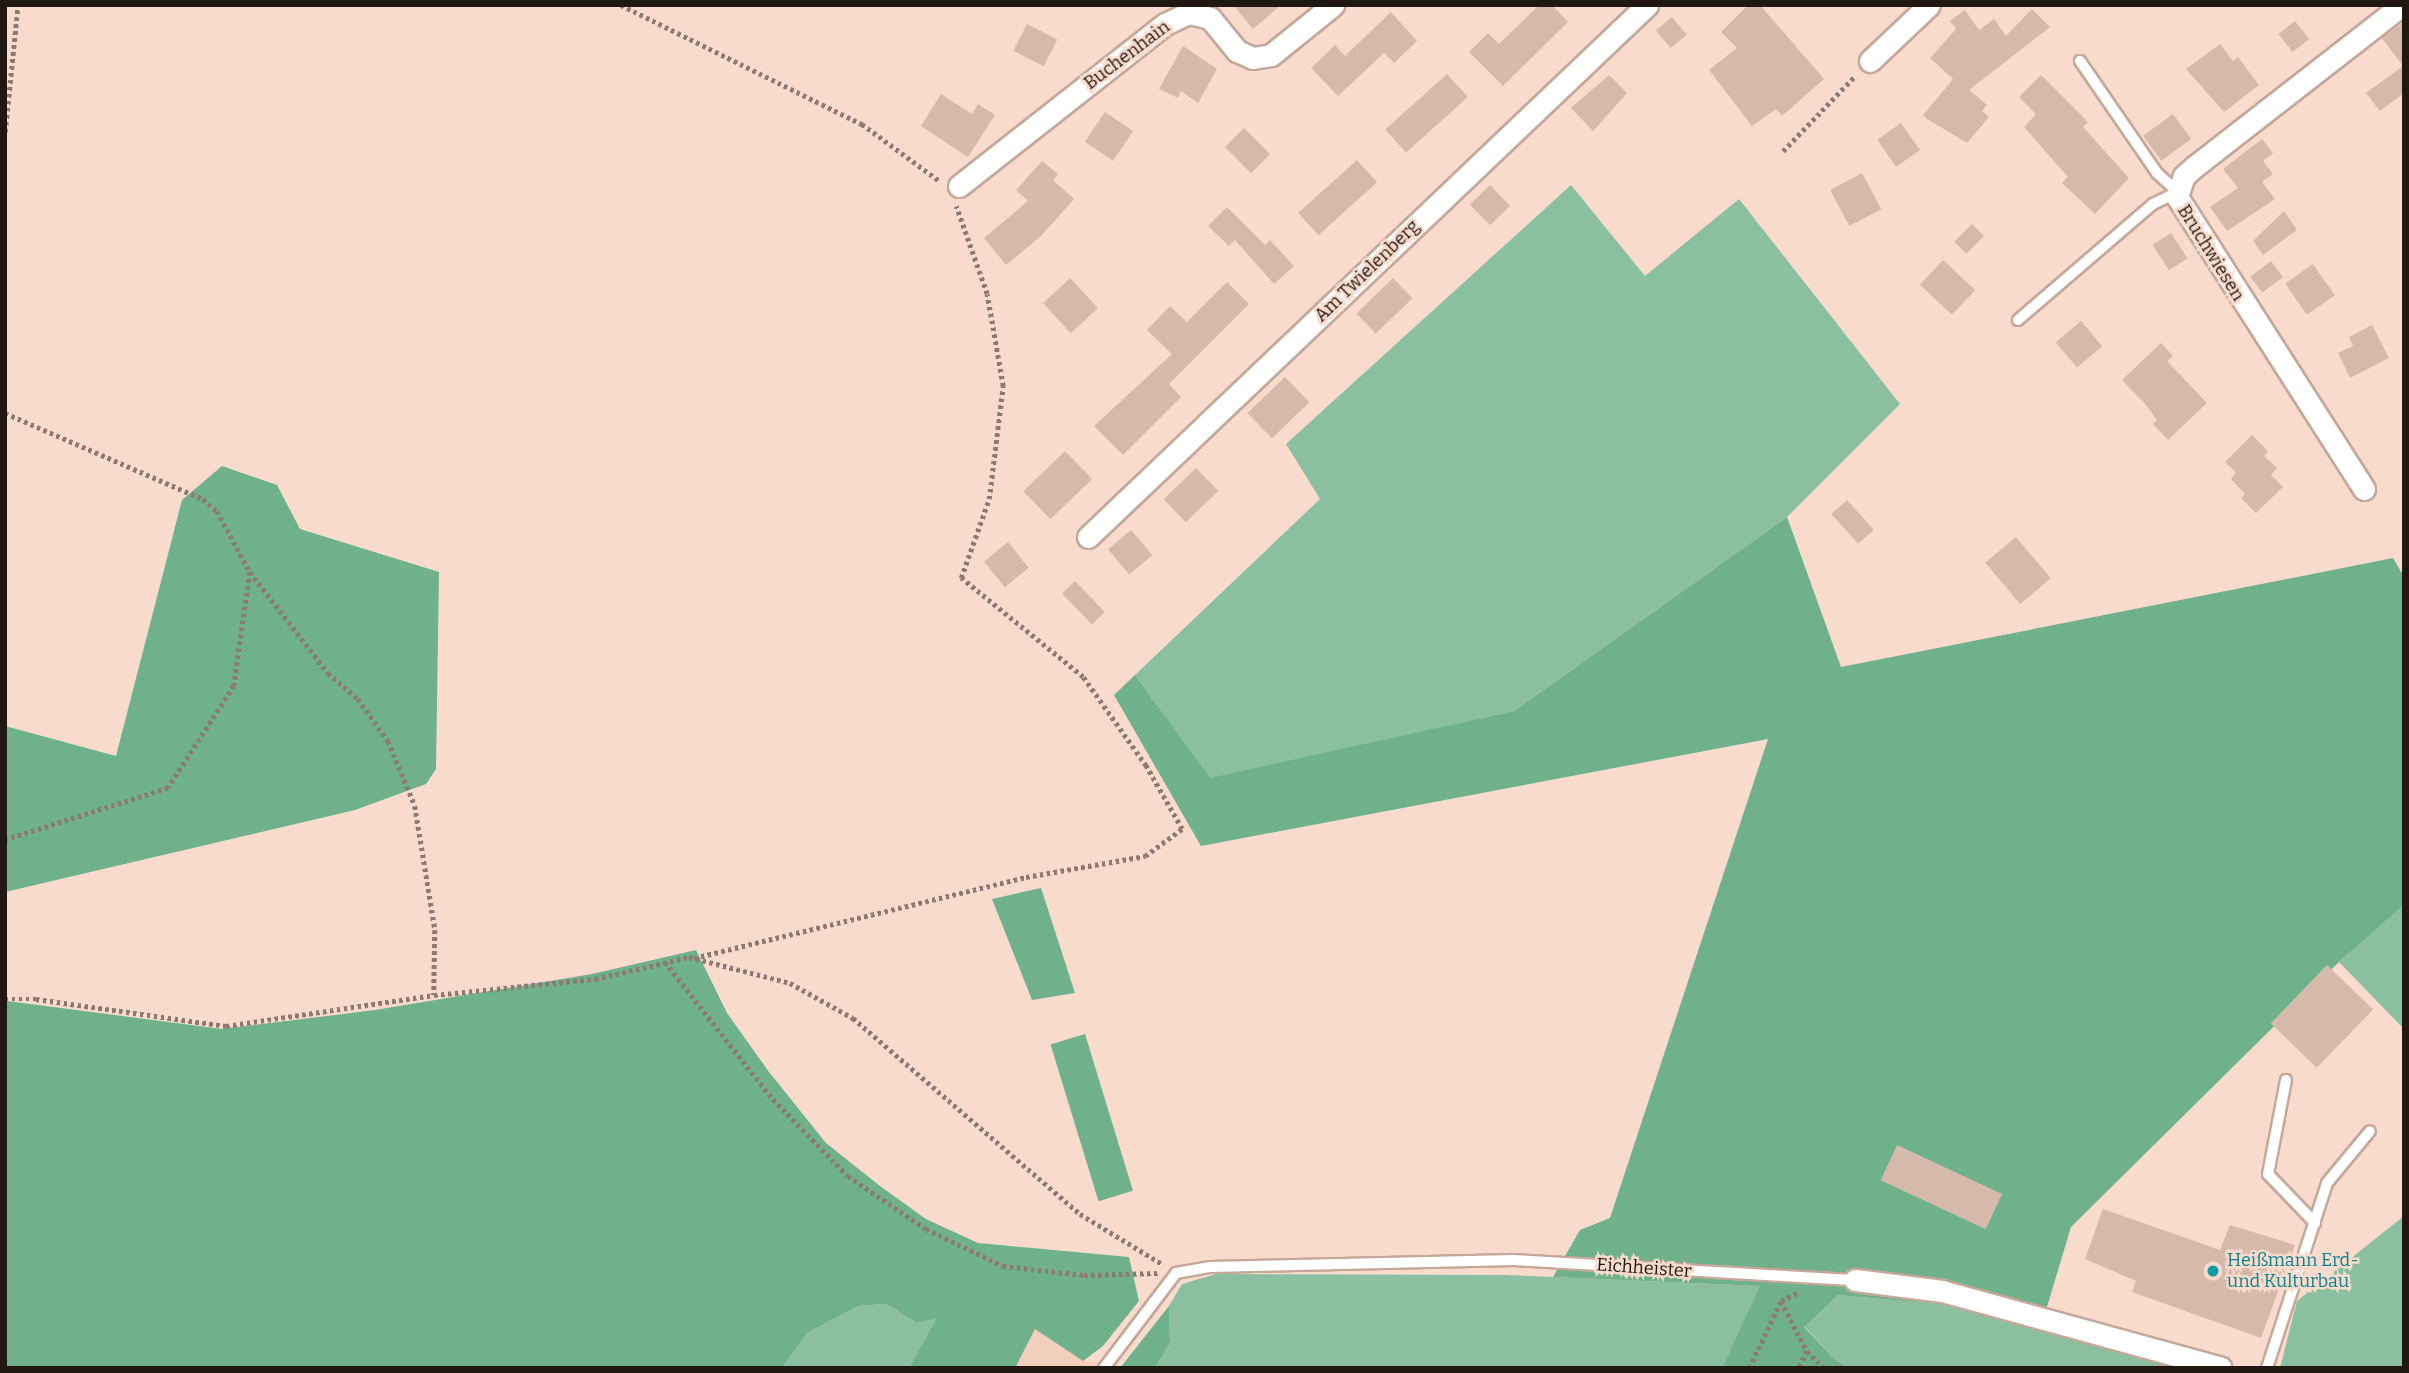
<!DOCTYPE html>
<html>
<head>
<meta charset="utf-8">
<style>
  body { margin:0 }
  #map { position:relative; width:2409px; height:1373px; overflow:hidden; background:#f8dbcc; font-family:Bitter,serif }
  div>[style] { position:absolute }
  .built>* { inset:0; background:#f2cebc }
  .green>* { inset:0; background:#8abf9f }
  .forest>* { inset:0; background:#6eb18b; transform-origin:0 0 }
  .building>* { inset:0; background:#d5b9aa; transform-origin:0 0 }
  .path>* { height:4.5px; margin-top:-2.25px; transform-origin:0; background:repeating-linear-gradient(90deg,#8d796f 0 3.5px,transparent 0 7px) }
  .roads { filter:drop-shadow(2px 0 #c4a899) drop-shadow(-2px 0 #c4a899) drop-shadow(0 2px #c4a899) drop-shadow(0 -2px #c4a899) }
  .service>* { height:10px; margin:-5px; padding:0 5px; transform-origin:5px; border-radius:5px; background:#fff }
  .minor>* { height:21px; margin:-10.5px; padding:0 10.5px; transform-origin:10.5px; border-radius:10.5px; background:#fff }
  .dots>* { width:19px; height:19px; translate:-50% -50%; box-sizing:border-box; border:4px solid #f8dbcc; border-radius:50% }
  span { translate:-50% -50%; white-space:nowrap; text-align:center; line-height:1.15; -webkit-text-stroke:5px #f8dbcc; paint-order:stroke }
  .street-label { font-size:18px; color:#221813 }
  .culture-label { font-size:18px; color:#0d838f }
  .left { translate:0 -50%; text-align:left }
  .frame { position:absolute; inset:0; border:7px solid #221813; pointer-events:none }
</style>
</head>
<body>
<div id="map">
  <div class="built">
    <i style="clip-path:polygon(1035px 1328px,1083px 1361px,1121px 1366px,1015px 1368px)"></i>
  </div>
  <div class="green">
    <i style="clip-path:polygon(1571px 185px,1645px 276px,1739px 199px,1900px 404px,1787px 517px,1514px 711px,1210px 779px,1135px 675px,1320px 499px,1286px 444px)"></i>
    <i style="clip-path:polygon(2404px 905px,2404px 1029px,2339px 962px)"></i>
    <i style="clip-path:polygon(2404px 1216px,2404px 1368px,2280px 1368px,2297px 1301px)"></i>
    <i style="clip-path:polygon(1216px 1274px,1506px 1275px,1761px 1286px,1722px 1368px,1155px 1368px,1170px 1343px,1169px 1306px,1182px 1284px)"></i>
    <i style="clip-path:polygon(1838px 1295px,1950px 1305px,2176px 1368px,1849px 1368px,1834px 1359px,1804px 1326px)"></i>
    <i style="clip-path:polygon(886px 1304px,917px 1323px,938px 1317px,909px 1368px,782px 1368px,807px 1333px,858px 1306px)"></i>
  </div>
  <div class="forest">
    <i style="clip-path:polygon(222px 466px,277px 485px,300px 529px,439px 572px,436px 769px,426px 784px,355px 810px,5px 892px,5px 726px,116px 756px,182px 500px)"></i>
    <i style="clip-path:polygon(1787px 517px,1841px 667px,2393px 558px,2404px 577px,2404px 905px,2339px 962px,2071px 1227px,2040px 1330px,1950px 1305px,1838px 1295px,1804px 1327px,1834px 1359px,1849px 1368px,1722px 1368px,1760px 1286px,1553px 1277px,1580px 1230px,1610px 1218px,1768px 739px,1201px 846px,1114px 695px,1135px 675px,1210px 778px,1514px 711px)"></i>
    <i style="clip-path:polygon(1041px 888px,1075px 993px,1032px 1000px,992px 899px)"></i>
    <i style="clip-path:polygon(696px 950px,727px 1013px,769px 1072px,826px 1143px,880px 1186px,926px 1219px,978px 1243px,1129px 1257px,1139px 1301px,1103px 1346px,1083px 1361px,1035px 1329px,1015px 1368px,909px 1368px,937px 1318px,917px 1323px,886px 1304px,858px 1306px,807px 1333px,782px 1368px,5px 1368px,7px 1001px,222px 1029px,375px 1010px,592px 974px)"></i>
    <i style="left:1085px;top:1034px;width:164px;height:36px;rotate:73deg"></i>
    <i style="clip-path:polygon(1169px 1306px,1170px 1343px,1155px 1368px,1120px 1368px)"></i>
  </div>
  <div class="building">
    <i style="clip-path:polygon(1233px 5px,1281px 5px,1253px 29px)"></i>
    <i style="clip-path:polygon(1539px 5px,1552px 5px,1568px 22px,1503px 86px,1469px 52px,1488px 33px,1499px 44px)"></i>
    <i style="clip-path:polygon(1748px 5px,1760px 5px,1824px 79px,1782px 116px,1776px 109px,1752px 126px,1709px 70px,1737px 48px,1721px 32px)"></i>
    <i style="clip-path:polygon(2032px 9px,2050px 27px,1969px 90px,1987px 105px,1982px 111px,1989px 117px,1967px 143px,1927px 119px,1923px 115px,1953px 79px,1930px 58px,1956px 29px,1950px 21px,1965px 10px,1979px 30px,1994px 19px,2006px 36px)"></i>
    <i style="clip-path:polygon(1391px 12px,1417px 41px,1394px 63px,1384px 53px,1338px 96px,1311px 68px,1335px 45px,1345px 56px)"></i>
    <i style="left:1672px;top:17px;width:23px;height:21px;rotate:50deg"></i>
    <i style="left:2295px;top:21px;width:23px;height:21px;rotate:52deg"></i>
    <i style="clip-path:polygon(2404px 22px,2404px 93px,2380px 111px,2366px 93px,2403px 66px,2382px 38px)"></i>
    <i style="left:1027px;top:24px;width:34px;height:30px;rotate:27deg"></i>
    <i style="clip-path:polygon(2220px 44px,2233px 61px,2238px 57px,2259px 85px,2224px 112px,2186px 69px)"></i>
    <i style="clip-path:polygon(1183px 46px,1217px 69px,1198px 103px,1181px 91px,1178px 98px,1159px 89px)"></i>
    <i style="left:1447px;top:74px;width:31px;height:83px;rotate:48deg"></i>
    <i style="clip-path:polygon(1609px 75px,1627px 93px,1593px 131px,1571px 108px)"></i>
    <i style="clip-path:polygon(2041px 75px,2088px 122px,2083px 127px,2129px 178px,2095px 214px,2062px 183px,2068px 177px,2024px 127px,2036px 114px,2019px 97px)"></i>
    <i style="clip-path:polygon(941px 94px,972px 114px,978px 104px,995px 115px,968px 157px,921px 126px)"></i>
    <i style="left:1105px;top:112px;width:34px;height:36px;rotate:34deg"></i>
    <i style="left:2173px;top:114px;width:31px;height:37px;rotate:54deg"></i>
    <i style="left:1901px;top:123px;width:33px;height:29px;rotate:55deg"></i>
    <i style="left:1244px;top:128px;width:37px;height:27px;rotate:45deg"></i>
    <i style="clip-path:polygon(2262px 139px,2273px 153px,2263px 161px,2273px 174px,2262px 182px,2275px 199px,2227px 231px,2210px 207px,2238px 188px,2223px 169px)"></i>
    <i style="left:1357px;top:160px;width:30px;height:79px;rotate:48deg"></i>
    <i style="clip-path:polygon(1042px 161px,1058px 174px,1053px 180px,1074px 199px,1041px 236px,1006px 265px,984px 238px,1028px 201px,1016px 190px)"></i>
    <i style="left:1862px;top:173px;width:41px;height:36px;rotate:62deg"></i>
    <i style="left:1490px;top:185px;width:29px;height:28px;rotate:46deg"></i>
    <i style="clip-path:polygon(1227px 207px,1265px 245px,1270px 240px,1294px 266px,1274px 284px,1235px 240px,1229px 246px,1208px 226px)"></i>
    <i style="clip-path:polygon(2284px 211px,2297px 230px,2263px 255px,2253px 241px)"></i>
    <i style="left:1972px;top:224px;width:17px;height:25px;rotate:45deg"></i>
    <i style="left:2171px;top:233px;width:30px;height:22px;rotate:57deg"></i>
    <i style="left:1943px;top:260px;width:44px;height:34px;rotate:43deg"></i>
    <i style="left:2271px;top:261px;width:20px;height:26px;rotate:53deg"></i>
    <i style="left:2313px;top:264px;width:38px;height:34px;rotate:55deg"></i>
    <i style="left:1070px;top:278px;width:41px;height:37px;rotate:47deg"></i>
    <i style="left:1393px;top:278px;width:28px;height:51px;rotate:46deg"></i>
    <i style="clip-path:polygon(1227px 282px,1249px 304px,1169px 384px,1181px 397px,1123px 455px,1094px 426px,1172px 354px,1147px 330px,1170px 306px,1187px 322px)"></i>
    <i style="left:2081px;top:321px;width:33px;height:33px;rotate:50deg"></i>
    <i style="clip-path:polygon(2372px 325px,2389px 358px,2350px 378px,2338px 353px,2353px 346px,2349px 337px)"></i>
    <i style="clip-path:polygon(2161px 343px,2173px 356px,2167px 361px,2207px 403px,2168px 440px,2153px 424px,2157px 420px,2146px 405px,2122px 380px)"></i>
    <i style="left:1285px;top:377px;width:35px;height:52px;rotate:46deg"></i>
    <i style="clip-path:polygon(2252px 435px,2268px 451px,2264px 456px,2277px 468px,2271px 475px,2283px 487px,2256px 513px,2241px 498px,2245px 494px,2231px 479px,2236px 473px,2225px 462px)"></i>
    <i style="left:1065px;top:451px;width:39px;height:58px;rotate:46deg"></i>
    <i style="left:1196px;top:468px;width:32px;height:45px;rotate:46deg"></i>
    <i style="left:1847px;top:500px;width:40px;height:21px;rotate:48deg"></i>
    <i style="left:1131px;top:530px;width:33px;height:30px;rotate:50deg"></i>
    <i style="left:2016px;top:537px;width:54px;height:40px;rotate:50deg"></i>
    <i style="left:1008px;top:542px;width:33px;height:31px;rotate:51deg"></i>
    <i style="left:1075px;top:581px;width:43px;height:18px;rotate:46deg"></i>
    <i style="left:2327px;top:965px;width:64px;height:81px;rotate:44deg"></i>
    <i style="left:1897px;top:1145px;width:116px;height:39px;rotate:25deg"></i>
    <i style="clip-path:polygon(2103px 1209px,2220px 1250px,2230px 1225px,2295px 1245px,2261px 1338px,2132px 1292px,2136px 1281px,2085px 1259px)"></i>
  </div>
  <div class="path">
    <i style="left:621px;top:5px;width:269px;rotate:26.3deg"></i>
    <i style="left:862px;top:124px;width:98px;rotate:36.3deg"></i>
    <i style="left:5px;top:132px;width:128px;rotate:-84.2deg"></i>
    <i style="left:1783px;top:151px;width:104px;rotate:-46.2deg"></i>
    <i style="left:5px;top:413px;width:216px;rotate:23.5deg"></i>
    <i style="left:203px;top:499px;width:18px;rotate:41deg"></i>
    <i style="left:217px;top:511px;width:69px;rotate:61.6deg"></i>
    <i style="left:250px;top:572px;width:115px;rotate:98deg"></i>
    <i style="left:234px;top:686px;width:121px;rotate:122.9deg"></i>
    <i style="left:168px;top:788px;width:171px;rotate:162.3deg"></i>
    <i style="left:250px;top:572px;width:128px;rotate:52.3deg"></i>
    <i style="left:328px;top:673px;width:40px;rotate:41deg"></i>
    <i style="left:358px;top:699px;width:52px;rotate:54.5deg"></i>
    <i style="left:388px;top:741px;width:70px;rotate:67.4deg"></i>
    <i style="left:415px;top:806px;width:126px;rotate:80.8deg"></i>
    <i style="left:435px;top:930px;width:65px;rotate:90.9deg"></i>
    <i style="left:694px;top:958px;width:342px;rotate:-13.7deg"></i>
    <i style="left:1026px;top:877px;width:121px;rotate:-10deg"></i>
    <i style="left:1145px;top:856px;width:46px;rotate:-36.1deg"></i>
    <i style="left:1182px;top:829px;width:73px;rotate:-119.7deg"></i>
    <i style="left:1146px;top:766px;width:109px;rotate:-125.3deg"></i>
    <i style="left:1083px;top:677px;width:157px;rotate:-140.9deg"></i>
    <i style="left:961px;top:578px;width:84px;rotate:-70.5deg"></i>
    <i style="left:989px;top:499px;width:114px;rotate:-82.9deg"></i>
    <i style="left:1003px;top:386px;width:93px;rotate:-99.9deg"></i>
    <i style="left:987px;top:294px;width:93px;rotate:-109.4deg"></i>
    <i style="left:665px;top:962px;width:174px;rotate:51.8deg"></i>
    <i style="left:773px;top:1099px;width:107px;rotate:45.8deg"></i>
    <i style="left:848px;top:1176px;width:94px;rotate:34.2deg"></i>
    <i style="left:926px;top:1229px;width:85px;rotate:25.7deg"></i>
    <i style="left:1003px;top:1266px;width:81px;rotate:6.3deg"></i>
    <i style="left:1084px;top:1275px;width:74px;rotate:-1.5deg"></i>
    <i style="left:5px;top:999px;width:31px"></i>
    <i style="left:36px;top:999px;width:192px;rotate:8.1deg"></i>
    <i style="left:226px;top:1026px;width:210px;rotate:-8.5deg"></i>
    <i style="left:434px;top:995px;width:162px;rotate:-5.7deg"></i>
    <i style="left:595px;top:979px;width:97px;rotate:-13.2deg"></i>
    <i style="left:689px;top:957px;width:104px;rotate:14.4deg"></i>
    <i style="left:790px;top:983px;width:72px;rotate:29.1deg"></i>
    <i style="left:853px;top:1018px;width:300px;rotate:40.8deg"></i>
    <i style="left:1080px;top:1214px;width:98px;rotate:31.3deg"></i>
    <i style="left:1781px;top:1301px;width:56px;rotate:62.5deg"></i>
    <i style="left:1807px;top:1351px;width:19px;rotate:115deg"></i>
    <i style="left:1807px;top:1351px;width:24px;rotate:45deg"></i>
    <i style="left:1749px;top:1368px;width:74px;rotate:-64.5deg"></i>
    <i style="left:1781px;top:1301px;width:20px;rotate:-27deg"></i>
  </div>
  <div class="roads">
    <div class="service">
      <i style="left:2018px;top:320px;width:178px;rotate:-40.7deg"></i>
      <i style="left:2153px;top:204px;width:28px;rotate:-26deg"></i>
      <i style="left:2178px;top:192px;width:28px;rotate:-138deg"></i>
      <i style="left:2157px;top:173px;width:136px;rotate:-124.5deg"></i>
      <i style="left:2286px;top:1080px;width:96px;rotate:100.8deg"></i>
      <i style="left:2268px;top:1174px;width:68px;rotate:46.2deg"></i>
      <i style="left:1104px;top:1368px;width:119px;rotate:-52.8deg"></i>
      <i style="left:1176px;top:1273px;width:35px;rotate:-10deg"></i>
      <i style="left:1210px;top:1267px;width:304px;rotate:-1.3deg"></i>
      <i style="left:1514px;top:1260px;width:342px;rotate:3.4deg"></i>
      <i style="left:2267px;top:1368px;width:194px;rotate:-72deg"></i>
      <i style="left:2327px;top:1183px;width:67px;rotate:-50.4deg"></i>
    </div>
    <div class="minor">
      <i style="left:1870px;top:61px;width:81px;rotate:-43.5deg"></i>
      <i style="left:959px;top:186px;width:262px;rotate:-38.2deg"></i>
      <i style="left:1165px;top:24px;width:26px;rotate:-25deg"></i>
      <i style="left:1189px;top:13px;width:22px;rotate:13deg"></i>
      <i style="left:1210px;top:18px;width:43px;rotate:50.7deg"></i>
      <i style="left:1237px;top:51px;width:17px;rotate:24deg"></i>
      <i style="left:1253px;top:58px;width:18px;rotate:-9deg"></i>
      <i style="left:1271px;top:55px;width:80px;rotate:-38.9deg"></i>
      <i style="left:2364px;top:489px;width:347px;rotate:-122.6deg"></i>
      <i style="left:2177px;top:197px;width:22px;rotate:-72deg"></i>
      <i style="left:2184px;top:176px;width:13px;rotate:-42deg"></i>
      <i style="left:2194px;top:167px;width:264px;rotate:-37.9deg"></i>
      <i style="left:1088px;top:537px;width:772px;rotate:-43.58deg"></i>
      <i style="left:1855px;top:1280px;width:88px;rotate:7.2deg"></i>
      <i style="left:1942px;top:1291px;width:289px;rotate:15.4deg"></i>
    </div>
  </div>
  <div class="dots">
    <i style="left:2213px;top:1271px;background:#0f9aa8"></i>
  </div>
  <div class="street-label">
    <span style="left:1127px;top:55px;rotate:-37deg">Buchenhain</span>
    <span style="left:2211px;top:253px;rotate:58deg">Bruchwiesen</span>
    <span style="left:1367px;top:271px;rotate:-44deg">Am Twielenberg</span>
    <span style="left:1644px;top:1268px;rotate:4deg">Eichheister</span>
  </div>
  <div class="culture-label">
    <span class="left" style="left:2227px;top:1271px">Heißmann Erd-<br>und Kulturbau</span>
  </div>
  <div class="frame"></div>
</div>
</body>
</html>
